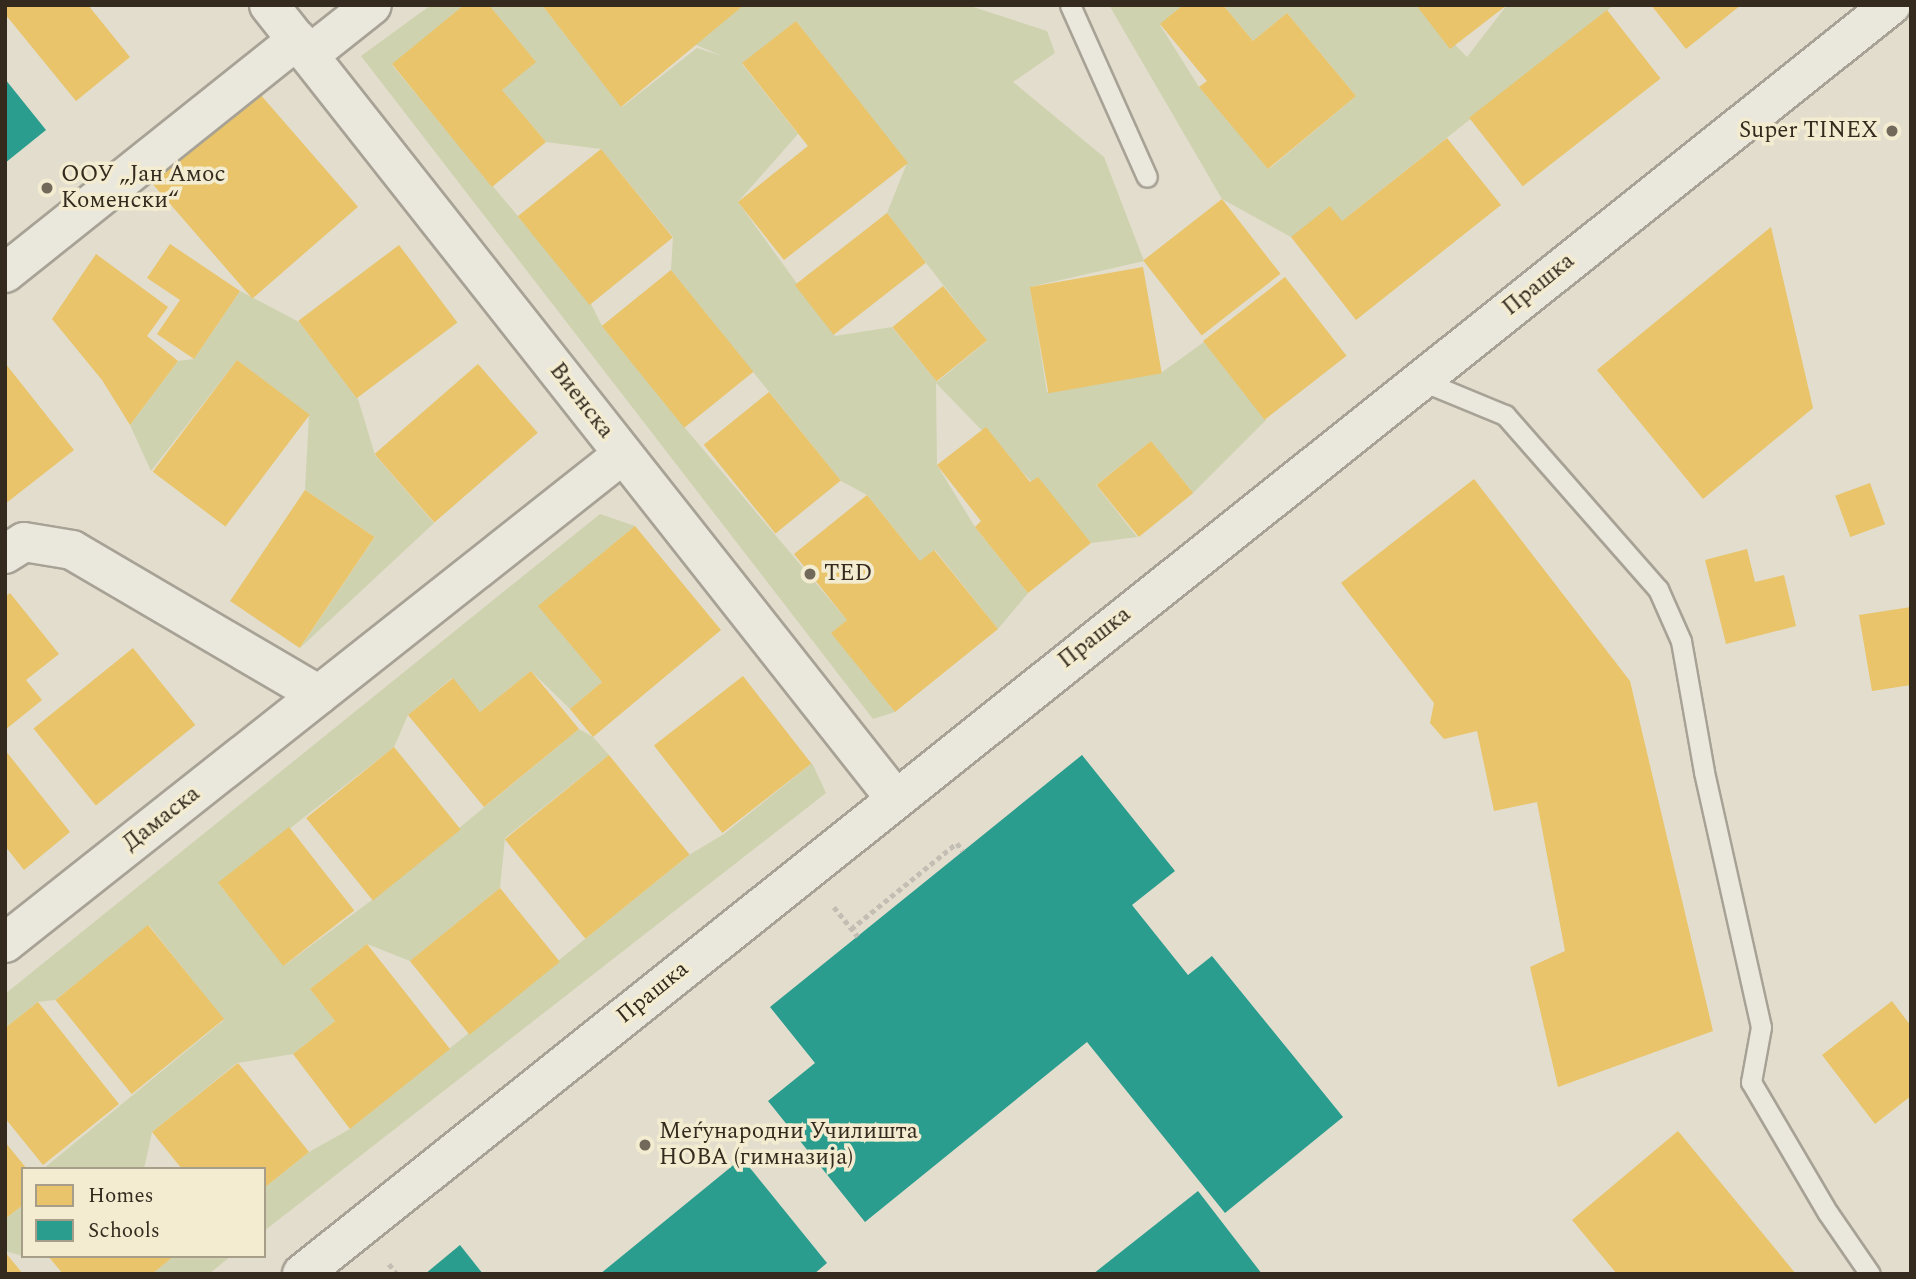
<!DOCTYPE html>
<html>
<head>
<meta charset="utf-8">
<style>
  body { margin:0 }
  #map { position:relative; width:1916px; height:1279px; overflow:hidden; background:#e2ddcc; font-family:Spectral,serif }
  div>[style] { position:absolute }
  .green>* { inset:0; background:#cfd2af }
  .homes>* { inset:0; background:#e9c46a; transform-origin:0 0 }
  .schools>* { inset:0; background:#2a9d8f }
  .path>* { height:4.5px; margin-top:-2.25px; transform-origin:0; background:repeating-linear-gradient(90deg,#c3beb4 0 5px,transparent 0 8.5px) }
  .roads { filter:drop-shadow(2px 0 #a7a295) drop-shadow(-2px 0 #a7a295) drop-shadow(0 2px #a7a295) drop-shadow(0 -2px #a7a295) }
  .lane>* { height:19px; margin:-9.5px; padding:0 9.5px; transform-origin:9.5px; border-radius:9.5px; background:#eae7dd }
  .street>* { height:38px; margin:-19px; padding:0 19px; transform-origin:19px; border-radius:19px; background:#eae7dd }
  .secondary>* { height:38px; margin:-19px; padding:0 19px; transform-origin:19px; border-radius:19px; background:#eae7dd }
  .dots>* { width:19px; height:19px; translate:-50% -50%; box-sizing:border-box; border:4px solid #f3ecd1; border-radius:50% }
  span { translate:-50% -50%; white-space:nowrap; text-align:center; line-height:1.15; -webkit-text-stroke:7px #f3ecd1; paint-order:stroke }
  .poi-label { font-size:23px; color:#352a1e }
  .right { translate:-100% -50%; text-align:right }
  .left { translate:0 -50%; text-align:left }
  .street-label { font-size:23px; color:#352a1e }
  .frame { position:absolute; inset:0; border:7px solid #352a1e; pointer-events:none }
  .legend { position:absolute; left:21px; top:1167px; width:245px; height:91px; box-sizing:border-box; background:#f3ecd1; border:2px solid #a79e89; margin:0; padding:9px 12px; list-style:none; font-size:21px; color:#352a1e }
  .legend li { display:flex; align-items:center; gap:14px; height:35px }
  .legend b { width:35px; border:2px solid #a79e89 }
</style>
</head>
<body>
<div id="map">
  <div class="green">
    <i style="clip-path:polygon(431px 5px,464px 5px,392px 65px,591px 304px,602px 326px,685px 428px,847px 620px,832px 633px,895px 712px,873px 719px,361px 56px)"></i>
    <i style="clip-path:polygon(evenodd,489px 5px,542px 5px,622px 107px,697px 48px,722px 56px,694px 44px,744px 5px,967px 5px,1047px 31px,1055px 53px,1013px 82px,1104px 157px,1144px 261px,1030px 287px,1047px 392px,1161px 373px,1204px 342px,1266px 420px,1193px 493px,1151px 441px,1096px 485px,1137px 537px,1091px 543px,936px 383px,937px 465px,975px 527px,1028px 593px,998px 629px,935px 550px,920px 561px,867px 495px,841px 481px,671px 270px,673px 237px,601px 149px,546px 142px,502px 90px,535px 61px,489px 5px,796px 21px,907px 163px,887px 213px,987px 341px,937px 382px,892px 327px,835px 336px,738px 202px,798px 134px,742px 64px,796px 21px)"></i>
    <i style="clip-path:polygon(1109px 5px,1183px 5px,1160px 25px,1199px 87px,1269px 169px,1356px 96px,1287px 13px,1253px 41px,1223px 5px,1416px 5px,1467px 57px,1507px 5px,1614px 5px,1342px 221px,1291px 237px,1222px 199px)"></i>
    <i style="clip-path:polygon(240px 291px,299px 322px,358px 399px,375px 455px,434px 523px,300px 648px,375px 537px,305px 490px,309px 415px,237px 360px,151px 471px,130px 425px,178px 361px,194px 359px)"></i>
    <i style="clip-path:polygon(600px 514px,635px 526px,539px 606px,602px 682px,570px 709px,531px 671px,480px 712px,452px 678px,408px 715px,394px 747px,219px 884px,285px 965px,372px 900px,579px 729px,593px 737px,609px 755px,505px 838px,500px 888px,410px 961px,367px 944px,310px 989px,335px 1021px,293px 1054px,237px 1063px,152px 1132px,144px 1169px,43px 1169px,224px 1020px,149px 925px,55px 1000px,38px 1002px,5px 1028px,5px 994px)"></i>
    <i style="clip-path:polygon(812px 763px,826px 793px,264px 1231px,264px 1188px,309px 1152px,350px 1129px,689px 855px,724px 834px)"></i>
    <i style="clip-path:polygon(23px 1205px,23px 1256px,5px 1251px,5px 1219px)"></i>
    <i style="clip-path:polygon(174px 1256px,231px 1256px,209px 1274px,152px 1274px)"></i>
  </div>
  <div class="homes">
    <i style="clip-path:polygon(5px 5px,88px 5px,130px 57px,76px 101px,5px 14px)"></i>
    <i style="clip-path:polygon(464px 5px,489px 5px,536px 62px,502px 90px,546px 142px,492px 187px,392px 64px)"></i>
    <i style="clip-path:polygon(542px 5px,744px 5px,621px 107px)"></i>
    <i style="clip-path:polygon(1183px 5px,1223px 5px,1253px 41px,1287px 13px,1356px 96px,1268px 169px,1199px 87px,1207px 81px,1160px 24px)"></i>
    <i style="clip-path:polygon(1416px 5px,1507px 5px,1450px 49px)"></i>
    <i style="clip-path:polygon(1651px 5px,1741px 5px,1686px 49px)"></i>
    <i style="left:1607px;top:10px;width:87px;height:175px;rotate:52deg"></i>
    <i style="clip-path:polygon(796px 21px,908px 163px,784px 260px,738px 202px,808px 146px,742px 63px)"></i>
    <i style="left:253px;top:86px;width:160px;height:140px;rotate:49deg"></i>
    <i style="clip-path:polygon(1447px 138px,1501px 205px,1356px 320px,1291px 237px,1330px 206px,1342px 221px)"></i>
    <i style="left:601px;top:149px;width:114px;height:107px;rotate:51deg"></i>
    <i style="left:1222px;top:199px;width:95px;height:100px;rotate:52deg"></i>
    <i style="left:887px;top:213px;width:63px;height:117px;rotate:52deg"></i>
    <i style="clip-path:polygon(1771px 227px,1813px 408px,1703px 499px,1597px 370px)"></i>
    <i style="clip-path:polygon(170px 244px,240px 291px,194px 359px,157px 334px,180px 300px,147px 278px)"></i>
    <i style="left:399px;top:245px;width:97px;height:126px;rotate:53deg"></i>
    <i style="clip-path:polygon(96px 254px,168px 307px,147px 336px,178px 361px,130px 425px,102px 380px,52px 319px)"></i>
    <i style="left:1143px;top:267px;width:108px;height:115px;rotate:80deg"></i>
    <i style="left:671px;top:270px;width:131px;height:89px;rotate:51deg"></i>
    <i style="left:1285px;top:277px;width:100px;height:104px;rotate:52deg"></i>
    <i style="left:943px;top:286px;width:70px;height:65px;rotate:51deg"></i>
    <i style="left:237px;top:360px;width:91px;height:140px;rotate:37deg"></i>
    <i style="clip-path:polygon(5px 363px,74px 450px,5px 504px)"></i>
    <i style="left:478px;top:364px;width:91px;height:137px;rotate:49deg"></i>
    <i style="left:769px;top:392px;width:114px;height:84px;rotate:51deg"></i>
    <i style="clip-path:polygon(986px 427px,1030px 482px,1038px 477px,1091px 543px,1028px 593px,975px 527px,981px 521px,937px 465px)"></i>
    <i style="left:1151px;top:441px;width:67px;height:70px;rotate:51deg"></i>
    <i style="clip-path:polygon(1474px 479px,1630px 681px,1713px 1031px,1558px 1087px,1530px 967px,1565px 951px,1537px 802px,1494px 811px,1477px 731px,1444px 739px,1430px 723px,1434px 703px,1341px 583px)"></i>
    <i style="left:1870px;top:483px;width:44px;height:37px;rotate:70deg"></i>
    <i style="left:305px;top:490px;width:84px;height:134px;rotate:34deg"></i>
    <i style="clip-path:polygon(867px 495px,920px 561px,934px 550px,998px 629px,895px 712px,831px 633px,847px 620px,794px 554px)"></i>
    <i style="clip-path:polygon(635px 526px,721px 630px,593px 737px,570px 709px,602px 682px,538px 606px)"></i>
    <i style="clip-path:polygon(1747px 549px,1755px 582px,1784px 575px,1796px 626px,1726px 644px,1705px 560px)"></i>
    <i style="clip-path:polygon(10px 593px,59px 654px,26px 680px,42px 700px,5px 730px,5px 597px)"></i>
    <i style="clip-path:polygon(1911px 607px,1911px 685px,1872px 691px,1859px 615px)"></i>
    <i style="left:133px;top:648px;width:99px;height:128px;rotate:51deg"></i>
    <i style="clip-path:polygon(531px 671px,579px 729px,484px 807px,408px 715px,453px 678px,480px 712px)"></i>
    <i style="left:743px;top:676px;width:111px;height:113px;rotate:52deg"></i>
    <i style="left:394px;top:747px;width:106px;height:113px;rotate:51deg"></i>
    <i style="clip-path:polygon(5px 750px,70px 832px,24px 870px,5px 846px)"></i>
    <i style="left:609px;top:755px;width:128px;height:134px;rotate:51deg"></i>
    <i style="left:289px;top:827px;width:106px;height:90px;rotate:52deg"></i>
    <i style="left:500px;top:888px;width:95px;height:116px;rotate:51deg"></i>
    <i style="left:148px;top:925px;width:121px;height:119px;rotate:51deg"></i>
    <i style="clip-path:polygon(367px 944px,450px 1049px,350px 1129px,293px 1054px,335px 1021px,310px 989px)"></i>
    <i style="clip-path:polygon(1892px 1001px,1911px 1026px,1911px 1096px,1875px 1124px,1822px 1055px)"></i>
    <i style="clip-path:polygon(38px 1002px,119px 1104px,43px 1165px,5px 1118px,5px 1028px)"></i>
    <i style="clip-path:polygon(238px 1063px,309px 1152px,264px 1188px,264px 1169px,182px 1169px,152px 1132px)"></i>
    <i style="clip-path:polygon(1678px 1131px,1796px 1274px,1617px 1274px,1572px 1220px)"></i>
    <i style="clip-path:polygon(5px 1142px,27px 1169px,23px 1169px,23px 1205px,5px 1219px)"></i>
    <i style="clip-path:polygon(5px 1252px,23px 1274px,5px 1274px)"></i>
    <i style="clip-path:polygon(48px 1256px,174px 1256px,152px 1274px,63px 1274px)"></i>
  </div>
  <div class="schools">
    <i style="clip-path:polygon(5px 79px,46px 130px,5px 163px)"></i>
    <i style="clip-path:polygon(1082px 755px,1175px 871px,1132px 905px,1188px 975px,1212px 956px,1343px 1117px,1225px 1213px,1087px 1042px,865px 1222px,768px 1101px,815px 1063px,770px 1007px)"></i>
    <i style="clip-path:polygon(742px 1158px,827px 1263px,814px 1274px,600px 1274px)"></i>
    <i style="clip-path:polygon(1198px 1191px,1262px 1274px,1093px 1274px)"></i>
    <i style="clip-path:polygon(460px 1245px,483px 1274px,425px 1274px)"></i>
  </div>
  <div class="path">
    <i style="left:834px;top:907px;width:38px;rotate:51deg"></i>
    <i style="left:851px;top:929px;width:136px;rotate:-39.1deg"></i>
    <i style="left:957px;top:843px;width:10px;rotate:53deg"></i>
    <i style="left:389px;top:1264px;width:13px;rotate:51deg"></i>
  </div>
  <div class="roads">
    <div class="lane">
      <i style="left:1070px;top:5px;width:188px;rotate:65.9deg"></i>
      <i style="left:1420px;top:380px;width:92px;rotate:22.4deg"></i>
      <i style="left:1505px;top:415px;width:232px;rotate:48.7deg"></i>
      <i style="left:1658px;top:589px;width:57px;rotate:66.1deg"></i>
      <i style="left:1681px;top:641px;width:133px;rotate:80deg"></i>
      <i style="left:1704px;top:772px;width:261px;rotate:77.4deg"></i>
      <i style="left:1761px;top:1027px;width:56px;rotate:100.3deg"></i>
      <i style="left:1751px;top:1082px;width:152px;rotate:59.6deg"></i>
      <i style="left:1828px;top:1213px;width:74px;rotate:55.5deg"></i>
    </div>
    <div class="street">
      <i style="left:269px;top:5px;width:1009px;rotate:51.72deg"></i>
      <i style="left:309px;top:55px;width:80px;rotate:-38.4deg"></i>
      <i style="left:5px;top:273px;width:374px;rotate:-38.6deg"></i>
      <i style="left:5px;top:554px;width:22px;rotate:-32deg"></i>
      <i style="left:24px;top:542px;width:49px;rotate:9.5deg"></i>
      <i style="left:72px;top:550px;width:286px;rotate:30.4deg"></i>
      <i style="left:5px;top:943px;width:788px;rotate:-38.35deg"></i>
    </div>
    <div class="secondary">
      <i style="left:302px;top:1274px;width:2034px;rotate:-38.61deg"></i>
    </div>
  </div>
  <div class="dots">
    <i style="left:1892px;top:131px;background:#72695b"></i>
    <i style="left:47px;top:188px;background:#72695b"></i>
    <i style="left:810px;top:574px;background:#72695b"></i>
    <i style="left:645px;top:1145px;background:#72695b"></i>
  </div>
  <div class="poi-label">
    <span class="right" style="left:1878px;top:131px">Super TINEX</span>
    <span class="left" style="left:61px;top:188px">ООУ „Јан Амос<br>Коменски“</span>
    <span class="left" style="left:824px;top:574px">TED</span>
    <span class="left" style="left:659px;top:1145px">Меѓународни Училишта<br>НОВА (гимназија)</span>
  </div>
  <div class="street-label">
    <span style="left:1539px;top:285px;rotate:-39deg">Прашка</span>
    <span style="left:581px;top:401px;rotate:52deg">Виенска</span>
    <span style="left:1095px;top:638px;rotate:-38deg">Прашка</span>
    <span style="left:162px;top:819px;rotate:-38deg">Дамаска</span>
    <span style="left:653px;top:993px;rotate:-39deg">Прашка</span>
  </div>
  <div class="frame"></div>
  <ul class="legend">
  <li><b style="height:19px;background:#e9c46a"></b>Homes</li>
  <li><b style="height:19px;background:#2a9d8f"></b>Schools</li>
  </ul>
</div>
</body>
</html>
